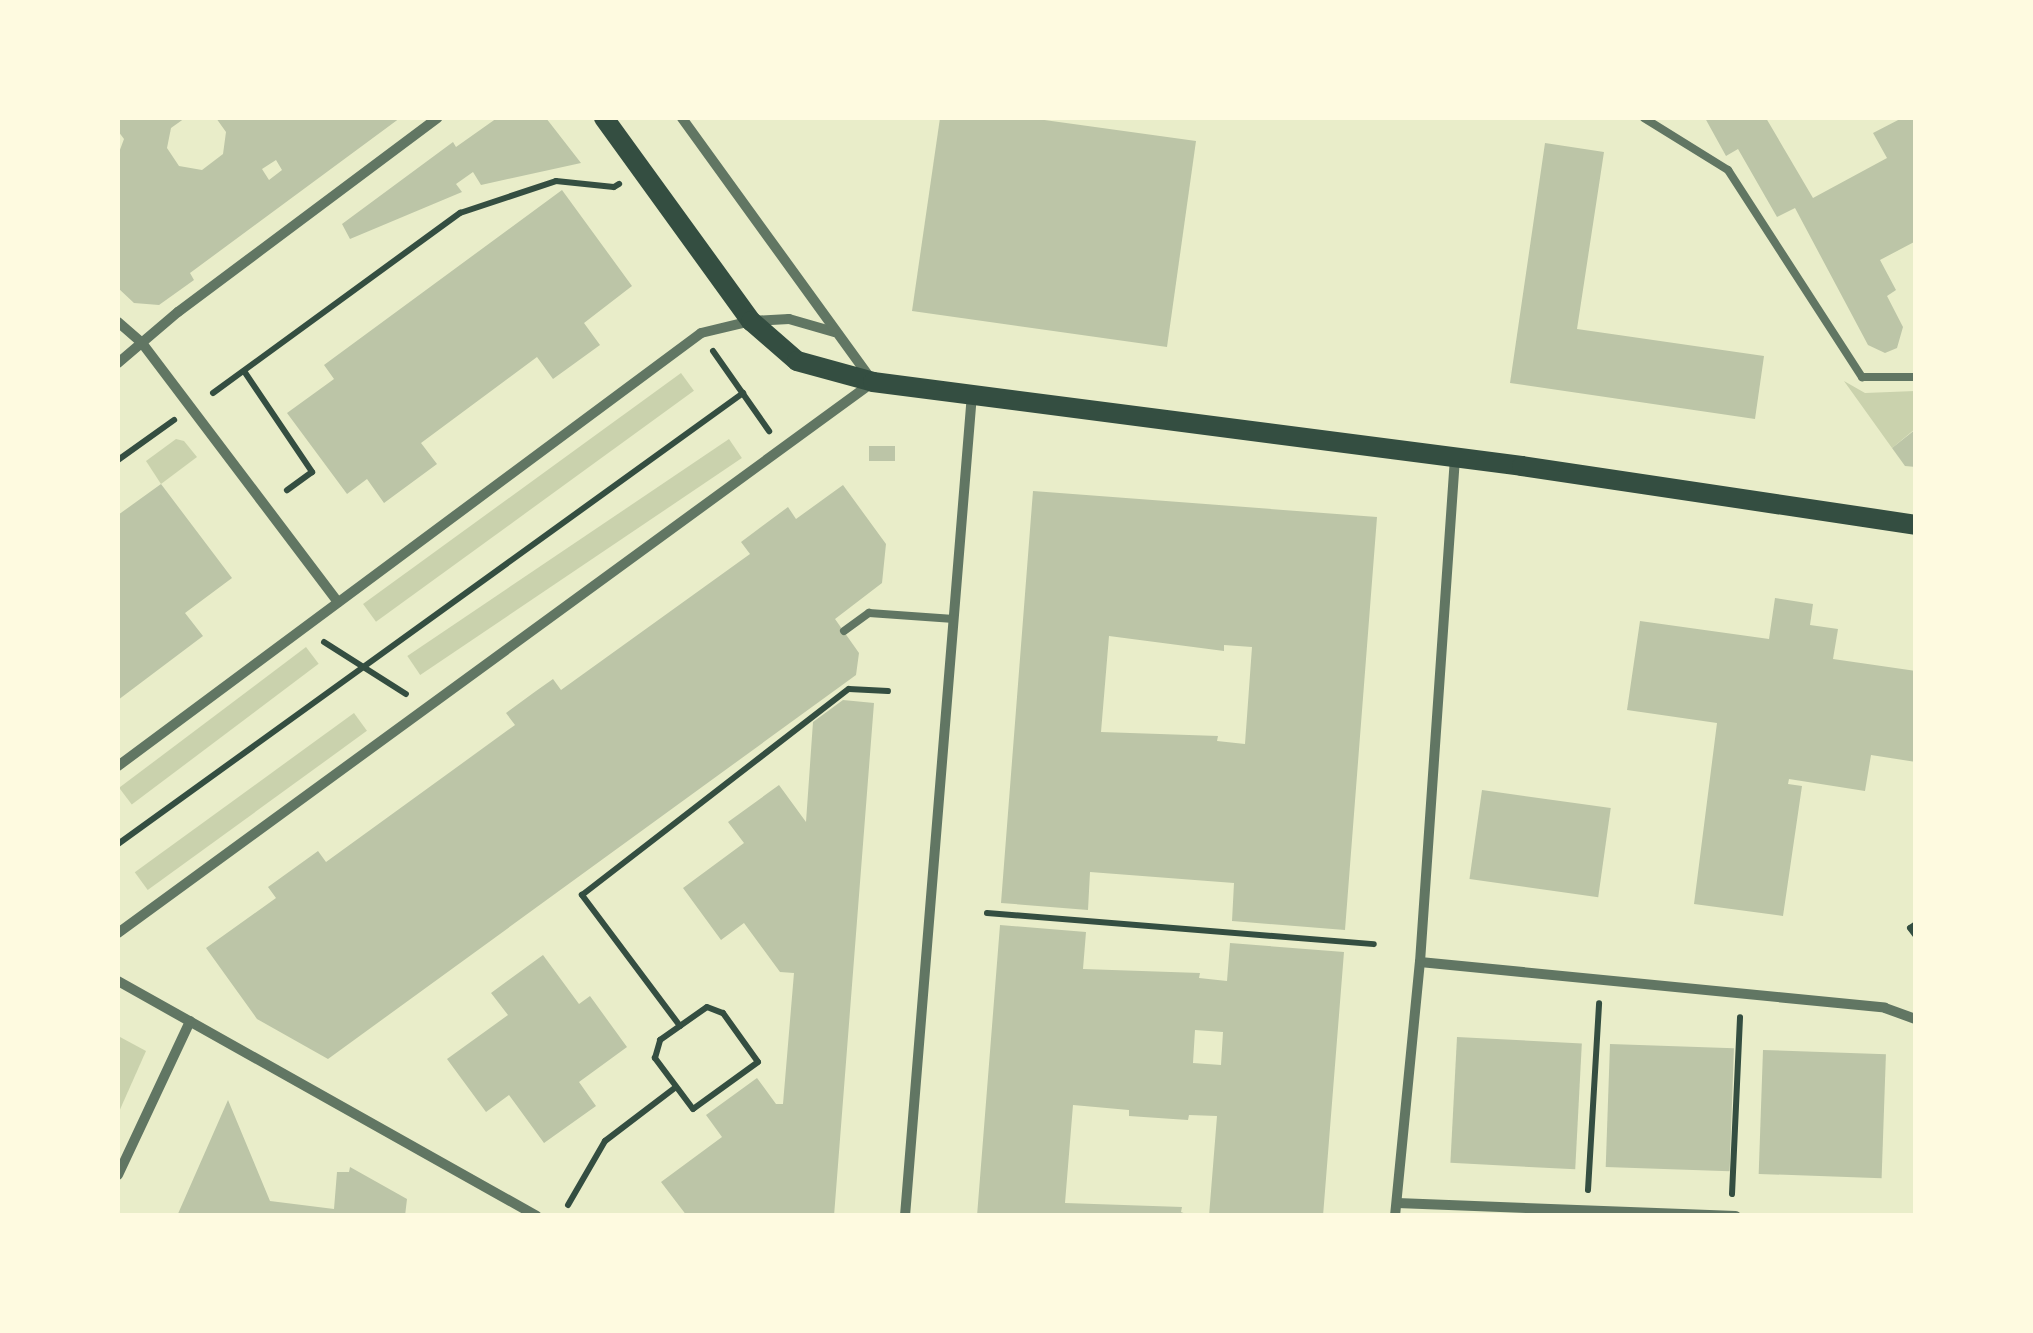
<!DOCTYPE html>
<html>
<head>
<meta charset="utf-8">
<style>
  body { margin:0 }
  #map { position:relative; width:2033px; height:1333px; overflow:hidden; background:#e9edc9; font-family:Montserrat,sans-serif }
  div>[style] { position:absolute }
  .green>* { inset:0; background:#cad2ad; transform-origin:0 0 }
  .building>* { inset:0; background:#bcc5a7; transform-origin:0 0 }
  .path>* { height:6px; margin:-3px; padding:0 3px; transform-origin:3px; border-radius:3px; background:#344e41 }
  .service>* { height:8px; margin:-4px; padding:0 4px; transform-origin:4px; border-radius:4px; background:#617663 }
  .minor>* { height:10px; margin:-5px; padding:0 5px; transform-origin:5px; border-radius:5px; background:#617663 }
  .secondary>* { height:20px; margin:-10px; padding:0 10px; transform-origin:10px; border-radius:10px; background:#344e41 }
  span { translate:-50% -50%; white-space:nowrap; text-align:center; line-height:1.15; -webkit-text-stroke:10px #fefae0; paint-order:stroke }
  .frame { position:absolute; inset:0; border:120px solid #fefae0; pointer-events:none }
</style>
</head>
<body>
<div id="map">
  <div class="green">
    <i style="left:681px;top:373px;width:22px;height:393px;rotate:54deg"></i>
    <i style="clip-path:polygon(1844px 381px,1865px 393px,1915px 391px,1915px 429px,1892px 448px)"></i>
    <i style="clip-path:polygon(176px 439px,184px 441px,197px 457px,161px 484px,146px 461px)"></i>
    <i style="left:729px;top:439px;width:23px;height:388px;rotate:56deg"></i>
    <i style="left:306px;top:647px;width:21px;height:234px;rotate:53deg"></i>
    <i style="left:354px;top:713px;width:22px;height:271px;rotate:54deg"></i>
    <i style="clip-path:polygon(120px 1037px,146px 1051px,118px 1114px,118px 1044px)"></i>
  </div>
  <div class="building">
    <i style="clip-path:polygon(evenodd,118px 118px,185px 118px,171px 128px,167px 148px,179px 166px,202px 170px,223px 154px,226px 132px,216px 118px,400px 118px,190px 273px,194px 280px,159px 305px,134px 303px,118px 288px,118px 155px,124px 139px,118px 131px,118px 118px,276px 160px,282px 170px,269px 180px,262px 169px,276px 160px)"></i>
    <i style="clip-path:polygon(497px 118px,546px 118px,581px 163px,481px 185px,473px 172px,456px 184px,462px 192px,350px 239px,342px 224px,453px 142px,456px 147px)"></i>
    <i style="clip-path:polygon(940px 118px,1030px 118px,1196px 141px,1167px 347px,912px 311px)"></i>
    <i style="clip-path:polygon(1705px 118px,1766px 118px,1813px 198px,1887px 158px,1873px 133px,1902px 118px,1916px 118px,1916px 241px,1880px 260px,1896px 290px,1887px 296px,1903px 327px,1897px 348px,1885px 353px,1868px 345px,1795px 208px,1777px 217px,1738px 149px,1726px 156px)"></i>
    <i style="clip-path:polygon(1545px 143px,1604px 152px,1577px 329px,1764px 356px,1755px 419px,1510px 383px)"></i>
    <i style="clip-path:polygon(562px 190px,632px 286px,584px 323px,600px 345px,553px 379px,537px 357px,421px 443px,437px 464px,384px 503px,367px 479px,347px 494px,287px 413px,334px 379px,324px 365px)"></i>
    <i style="clip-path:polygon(1916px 429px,1916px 467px,1905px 466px,1892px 448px)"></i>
    <i style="left:869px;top:446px;width:26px;height:15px"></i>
    <i style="clip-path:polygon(161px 484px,232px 578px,185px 613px,203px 636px,118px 700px,118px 515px)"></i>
    <i style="clip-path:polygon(843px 485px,886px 544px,882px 583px,835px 619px,859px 653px,856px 675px,328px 1059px,257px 1019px,206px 948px,276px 898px,268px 887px,318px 851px,326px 862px,515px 725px,506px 713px,536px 691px,553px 679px,561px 690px,750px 554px,741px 542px,788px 507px,796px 519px)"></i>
    <i style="clip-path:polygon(evenodd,1033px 491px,1377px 517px,1345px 930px,1232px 921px,1234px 883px,1090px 872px,1088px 910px,1001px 903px,1033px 491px,1109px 636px,1224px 651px,1224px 645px,1252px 647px,1245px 744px,1217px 741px,1218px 736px,1101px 732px,1109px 636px)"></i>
    <i style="clip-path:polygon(1775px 598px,1813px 604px,1810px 625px,1838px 629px,1833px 659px,1916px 671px,1916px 762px,1871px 755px,1865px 791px,1789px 779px,1788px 784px,1802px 786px,1783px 916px,1694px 904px,1717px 723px,1627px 710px,1640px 621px,1769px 639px)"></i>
    <i style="clip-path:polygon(843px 700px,874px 703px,834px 1216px,687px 1216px,661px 1182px,722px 1137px,706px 1115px,757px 1078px,776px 1104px,783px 1104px,794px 973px,780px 972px,744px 923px,721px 940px,683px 888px,744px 843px,728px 822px,779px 785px,806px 822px,813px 722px)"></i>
    <i style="left:1482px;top:790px;width:130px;height:90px;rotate:8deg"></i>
    <i style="clip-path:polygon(evenodd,1000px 925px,1086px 932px,1083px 969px,1200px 973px,1199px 978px,1227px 981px,1230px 943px,1344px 952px,1323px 1216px,1209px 1216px,1217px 1116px,1189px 1115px,1188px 1120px,1129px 1116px,1129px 1110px,1073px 1105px,1065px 1203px,1182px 1207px,1181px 1212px,1191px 1216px,977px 1216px,1000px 925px,1195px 1030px,1223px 1032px,1221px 1065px,1193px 1063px,1195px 1030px)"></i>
    <i style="clip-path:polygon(543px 955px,579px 1004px,590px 996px,627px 1047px,579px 1082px,596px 1106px,544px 1143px,509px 1095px,486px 1112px,447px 1059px,508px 1015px,491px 993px)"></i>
    <i style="left:1457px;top:1037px;width:125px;height:126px;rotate:3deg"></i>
    <i style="left:1610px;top:1044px;width:124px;height:123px;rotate:2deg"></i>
    <i style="left:1763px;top:1050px;width:123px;height:124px;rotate:2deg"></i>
    <i style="clip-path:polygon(228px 1100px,270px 1201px,334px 1209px,337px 1172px,349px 1172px,350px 1167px,407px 1199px,405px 1216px,177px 1216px)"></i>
  </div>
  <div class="path">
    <i style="left:713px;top:351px;width:98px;rotate:55deg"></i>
    <i style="left:244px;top:371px;width:122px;rotate:56deg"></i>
    <i style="left:312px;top:472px;width:31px;rotate:144deg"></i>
    <i style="left:213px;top:393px;width:306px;rotate:-36.1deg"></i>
    <i style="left:460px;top:213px;width:101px;rotate:-18.4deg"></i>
    <i style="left:556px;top:181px;width:58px;rotate:5.9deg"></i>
    <i style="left:614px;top:187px;width:6px;rotate:-31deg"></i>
    <i style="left:118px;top:460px;width:69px;rotate:-35.5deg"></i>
    <i style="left:324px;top:642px;width:97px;rotate:32.4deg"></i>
    <i style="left:118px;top:844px;width:771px;rotate:-35.81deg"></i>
    <i style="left:987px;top:913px;width:388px;rotate:4.6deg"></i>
    <i style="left:1916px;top:924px;width:7px;rotate:146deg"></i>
    <i style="left:1910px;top:928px;width:10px;rotate:53deg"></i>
    <i style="left:707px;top:1007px;width:17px;rotate:21deg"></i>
    <i style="left:723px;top:1013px;width:60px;rotate:54.5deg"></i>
    <i style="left:758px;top:1062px;width:80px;rotate:144.1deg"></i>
    <i style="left:693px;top:1109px;width:64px;rotate:-126.7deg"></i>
    <i style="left:655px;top:1058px;width:19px;rotate:-74deg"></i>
    <i style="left:660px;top:1040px;width:57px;rotate:-35.1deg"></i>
    <i style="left:680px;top:1026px;width:164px;rotate:-126.8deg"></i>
    <i style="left:582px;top:895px;width:337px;rotate:-37.7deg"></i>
    <i style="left:849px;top:689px;width:39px;rotate:3deg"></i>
    <i style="left:1588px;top:1190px;width:187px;rotate:-86.6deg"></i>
    <i style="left:1732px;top:1194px;width:177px;rotate:-87.4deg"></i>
    <i style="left:568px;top:1205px;width:74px;rotate:-60deg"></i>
    <i style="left:605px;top:1141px;width:89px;rotate:-37.3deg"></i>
  </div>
  <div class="service">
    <i style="left:1644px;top:118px;width:99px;rotate:31.8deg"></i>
    <i style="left:1728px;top:170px;width:247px;rotate:57.1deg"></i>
    <i style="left:1862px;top:377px;width:54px"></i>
    <i style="left:844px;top:631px;width:31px;rotate:-36deg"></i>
    <i style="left:869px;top:613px;width:85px;rotate:4deg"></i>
  </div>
  <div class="minor">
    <i style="left:118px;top:322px;width:32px;rotate:41deg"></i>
    <i style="left:142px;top:343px;width:325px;rotate:52.9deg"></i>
    <i style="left:118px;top:363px;width:79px;rotate:-40.4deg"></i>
    <i style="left:178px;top:312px;width:324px;rotate:-36.8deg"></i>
    <i style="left:118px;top:766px;width:726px;rotate:-36.6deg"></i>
    <i style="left:701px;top:333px;width:51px;rotate:-13.5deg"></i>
    <i style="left:751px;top:321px;width:38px;rotate:-3deg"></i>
    <i style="left:789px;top:319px;width:47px;rotate:16.1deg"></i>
    <i style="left:118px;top:933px;width:935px;rotate:-36.12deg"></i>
    <i style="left:873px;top:382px;width:326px;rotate:-125.9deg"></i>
    <i style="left:1420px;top:962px;width:467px;rotate:5.6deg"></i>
    <i style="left:1885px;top:1008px;width:33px;rotate:20deg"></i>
    <i style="left:118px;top:981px;width:480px;rotate:29.3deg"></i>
    <i style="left:118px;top:1175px;width:170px;rotate:-64.9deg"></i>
    <i style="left:1397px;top:1203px;width:339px;rotate:2.2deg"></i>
    <i style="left:905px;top:1216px;width:825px;rotate:-85.34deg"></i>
    <i style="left:1395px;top:1216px;width:255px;rotate:-84.4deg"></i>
    <i style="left:1420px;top:962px;width:505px;rotate:-86.03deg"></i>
  </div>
  <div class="secondary">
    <i style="left:604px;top:118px;width:251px;rotate:54.1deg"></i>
    <i style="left:751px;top:321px;width:61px;rotate:41deg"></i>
    <i style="left:797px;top:361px;width:79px;rotate:15.4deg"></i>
    <i style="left:873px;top:382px;width:654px;rotate:7.37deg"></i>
    <i style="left:1522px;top:466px;width:398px;rotate:8.5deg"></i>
  </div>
  <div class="frame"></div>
</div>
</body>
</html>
